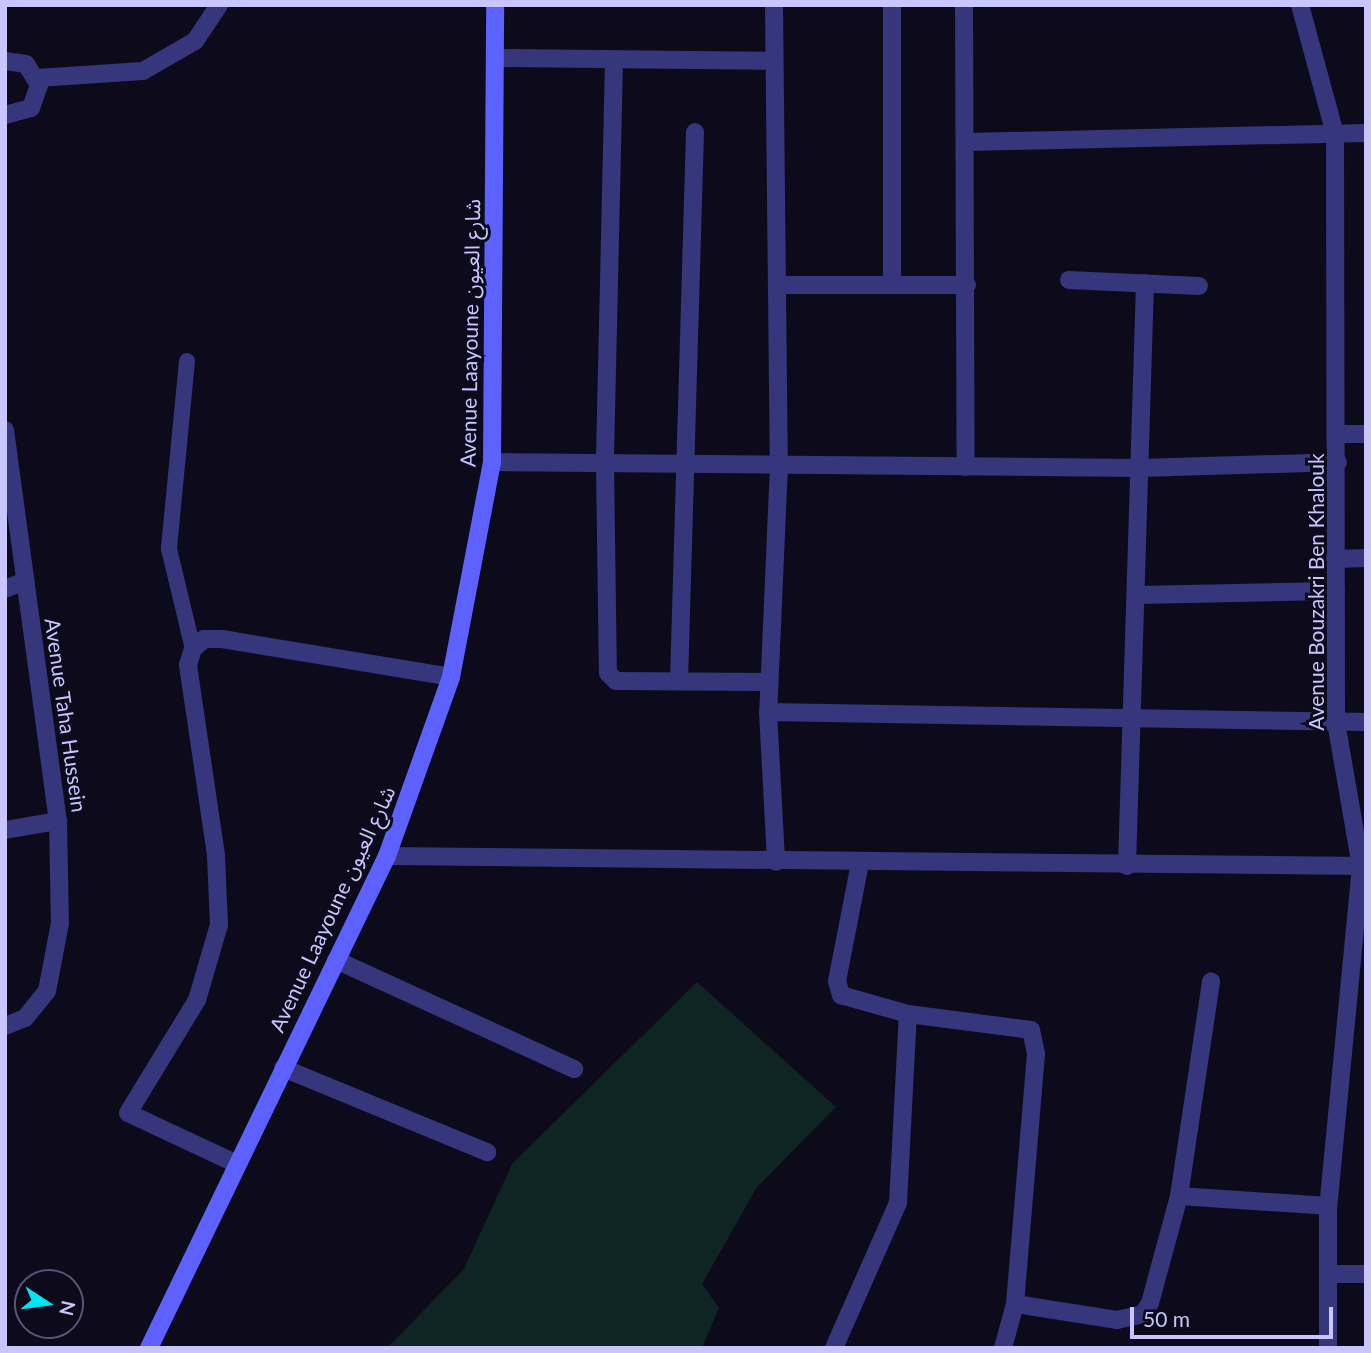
<!DOCTYPE html>
<html>
<head>
<meta charset="utf-8">
<style>
  body { margin:0 }
  #map { position:relative; width:1371px; height:1353px; overflow:hidden; background:#0d0b1b; font-family:Lato,"Noto Sans Arabic",sans-serif }
  div>[style] { position:absolute }
  .green>* { inset:0; background:#0e2523 }
  .service>* { height:16px; margin:-8px; padding:0 8px; transform-origin:8px; border-radius:8px; background:#35367b }
  .minor>* { height:18px; margin:-9px; padding:0 9px; transform-origin:9px; border-radius:9px; background:#35367b }
  .tertiary>* { height:18px; margin:-9px; padding:0 9px; transform-origin:9px; border-radius:9px; background:#35367b }
  .secondary>* { height:18px; margin:-9px; padding:0 9px; transform-origin:9px; border-radius:9px; background:#5c61ff }
  span { translate:-50% -50%; white-space:nowrap; text-align:center; line-height:1.15; -webkit-text-stroke:6px #0d0b1b; paint-order:stroke }
  .street-label { font-size:21px; color:#c8c5ff }
  .frame { position:absolute; inset:0; border:7px solid #c8c5ff; pointer-events:none }
  .north { position:absolute; left:14px; top:1269px; width:70px; height:70px; box-sizing:border-box; background:#0d0b1b; border:2px solid #585576; border-radius:50%; rotate:103deg; font-size:19px; font-weight:700; line-height:28px; text-align:center; color:#c8c5ff }
  .north::after { content:''; display:block; margin:auto; width:24px; height:32px; background:#00e5f0; clip-path:polygon(50% 0,100% 100%,50% 72%,0 100%) }
  .scale { position:absolute; left:1130px; top:1307px; width:203px; height:32px; box-sizing:border-box; border:4px solid #c8c5ff; border-top:0; padding-left:9px; font-size:21px; line-height:24px; white-space:nowrap; color:#c8c5ff; -webkit-text-stroke:5px #0d0b1b; paint-order:stroke }
</style>
</head>
<body>
<div id="map">
  <div class="green">
    <i style="clip-path:polygon(697px 982px,836px 1107px,757px 1187px,702px 1284px,719px 1308px,702px 1348px,387px 1348px,464px 1269px,512px 1164px)"></i>
  </div>
  <div class="service">
    <i style="left:187px;top:361px;width:189px;rotate:95.5deg"></i>
    <i style="left:169px;top:549px;width:103px;rotate:76.5deg"></i>
  </div>
  <div class="minor">
    <i style="left:774px;top:5px;width:460px;rotate:89.4deg"></i>
    <i style="left:779px;top:465px;width:247px;rotate:92.5deg"></i>
    <i style="left:768px;top:712px;width:150px;rotate:86.9deg"></i>
    <i style="left:892px;top:5px;width:280px;rotate:90deg"></i>
    <i style="left:964px;top:5px;width:462px;rotate:89.8deg"></i>
    <i style="left:497px;top:58px;width:277px;rotate:0.6deg"></i>
    <i style="left:5px;top:61px;width:21px;rotate:8deg"></i>
    <i style="left:26px;top:64px;width:25px;rotate:58deg"></i>
    <i style="left:39px;top:85px;width:24px;rotate:109deg"></i>
    <i style="left:31px;top:108px;width:27px;rotate:165deg"></i>
    <i style="left:614px;top:61px;width:403px;rotate:91.3deg"></i>
    <i style="left:605px;top:464px;width:209px;rotate:89.2deg"></i>
    <i style="left:608px;top:673px;width:11px;rotate:45deg"></i>
    <i style="left:616px;top:681px;width:152px;rotate:0.4deg"></i>
    <i style="left:37px;top:78px;width:106px;rotate:-3.8deg"></i>
    <i style="left:143px;top:71px;width:60px;rotate:-30deg"></i>
    <i style="left:195px;top:41px;width:43px;rotate:-56.3deg"></i>
    <i style="left:968px;top:142px;width:398px;rotate:-1.3deg"></i>
    <i style="left:1069px;top:280px;width:130px;rotate:2.6deg"></i>
    <i style="left:777px;top:285px;width:190px"></i>
    <i style="left:5px;top:430px;width:395px;rotate:82.3deg"></i>
    <i style="left:58px;top:821px;width:102px;rotate:88.9deg"></i>
    <i style="left:60px;top:923px;width:69px;rotate:100.8deg"></i>
    <i style="left:47px;top:991px;width:35px;rotate:129deg"></i>
    <i style="left:25px;top:1018px;width:22px;rotate:158deg"></i>
    <i style="left:1337px;top:434px;width:29px"></i>
    <i style="left:492px;top:462px;width:648px;rotate:0.53deg"></i>
    <i style="left:1140px;top:468px;width:198px;rotate:-1.7deg"></i>
    <i style="left:1335px;top:559px;width:31px;rotate:-2deg"></i>
    <i style="left:5px;top:589px;width:22px;rotate:-22deg"></i>
    <i style="left:1137px;top:595px;width:199px;rotate:-1.2deg"></i>
    <i style="left:679px;top:681px;width:549px;rotate:-88.33deg"></i>
    <i style="left:768px;top:712px;width:598px;rotate:0.96deg"></i>
    <i style="left:5px;top:830px;width:54px;rotate:-9.6deg"></i>
    <i style="left:860px;top:863px;width:120px;rotate:101deg"></i>
    <i style="left:837px;top:981px;width:15px;rotate:74deg"></i>
    <i style="left:841px;top:995px;width:70px;rotate:15.8deg"></i>
    <i style="left:908px;top:1014px;width:124px;rotate:7.4deg"></i>
    <i style="left:1031px;top:1030px;width:25px;rotate:78deg"></i>
    <i style="left:1036px;top:1054px;width:251px;rotate:94.8deg"></i>
    <i style="left:1015px;top:1304px;width:46px;rotate:105.3deg"></i>
    <i style="left:1127px;top:866px;width:583px;rotate:-88.23deg"></i>
    <i style="left:336px;top:960px;width:262px;rotate:24.6deg"></i>
    <i style="left:283px;top:1068px;width:221px;rotate:22.4deg"></i>
    <i style="left:237px;top:1164px;width:120px;rotate:-154.9deg"></i>
    <i style="left:128px;top:1113px;width:132px;rotate:-58.6deg"></i>
    <i style="left:197px;top:1000px;width:78px;rotate:-73.7deg"></i>
    <i style="left:219px;top:925px;width:70px;rotate:-92.5deg"></i>
    <i style="left:216px;top:855px;width:192px;rotate:-98.4deg"></i>
    <i style="left:188px;top:665px;width:17px;rotate:-73deg"></i>
    <i style="left:193px;top:649px;width:15px;rotate:-42deg"></i>
    <i style="left:204px;top:639px;width:18px"></i>
    <i style="left:222px;top:639px;width:232px;rotate:9.4deg"></i>
    <i style="left:1179px;top:1196px;width:149px;rotate:3.8deg"></i>
    <i style="left:1329px;top:1274px;width:37px"></i>
    <i style="left:1015px;top:1304px;width:103px;rotate:8.9deg"></i>
    <i style="left:1117px;top:1320px;width:27px;rotate:-13deg"></i>
    <i style="left:1143px;top:1314px;width:13px;rotate:-58deg"></i>
    <i style="left:1150px;top:1303px;width:111px;rotate:-74.8deg"></i>
    <i style="left:1179px;top:1196px;width:217px;rotate:-81.5deg"></i>
    <i style="left:834px;top:1348px;width:158px;rotate:-66.2deg"></i>
    <i style="left:898px;top:1203px;width:189px;rotate:-87deg"></i>
  </div>
  <div class="tertiary">
    <i style="left:1300px;top:5px;width:134px;rotate:74.8deg"></i>
    <i style="left:1335px;top:134px;width:588px;rotate:89.9deg"></i>
    <i style="left:1336px;top:722px;width:146px;rotate:80.2deg"></i>
    <i style="left:1361px;top:866px;width:342px;rotate:95.5deg"></i>
    <i style="left:1328px;top:1206px;width:142px;rotate:90deg"></i>
    <i style="left:387px;top:856px;width:979px;rotate:0.59deg"></i>
  </div>
  <div class="secondary">
    <i style="left:149px;top:1348px;width:547px;rotate:-64.19deg"></i>
    <i style="left:387px;top:856px;width:190px;rotate:-70.3deg"></i>
    <i style="left:451px;top:677px;width:219px;rotate:-79.2deg"></i>
    <i style="left:492px;top:462px;width:457px;rotate:-89.6deg"></i>
  </div>
  <div class="street-label">
    <span style="left:470px;top:333px;rotate:-89deg">Avenue Laayoune شارع العيون</span>
    <span style="left:1316px;top:592px;rotate:-90deg">Avenue Bouzakri Ben Khalouk</span>
    <span style="left:66px;top:715px;rotate:82deg">Avenue Taha Hussein</span>
    <span style="left:332px;top:909px;rotate:-65deg">Avenue Laayoune شارع العيون</span>
  </div>
  <div class="frame"></div>
  <div class="north">N</div>
  <div class="scale">50 m</div>
</div>
</body>
</html>
